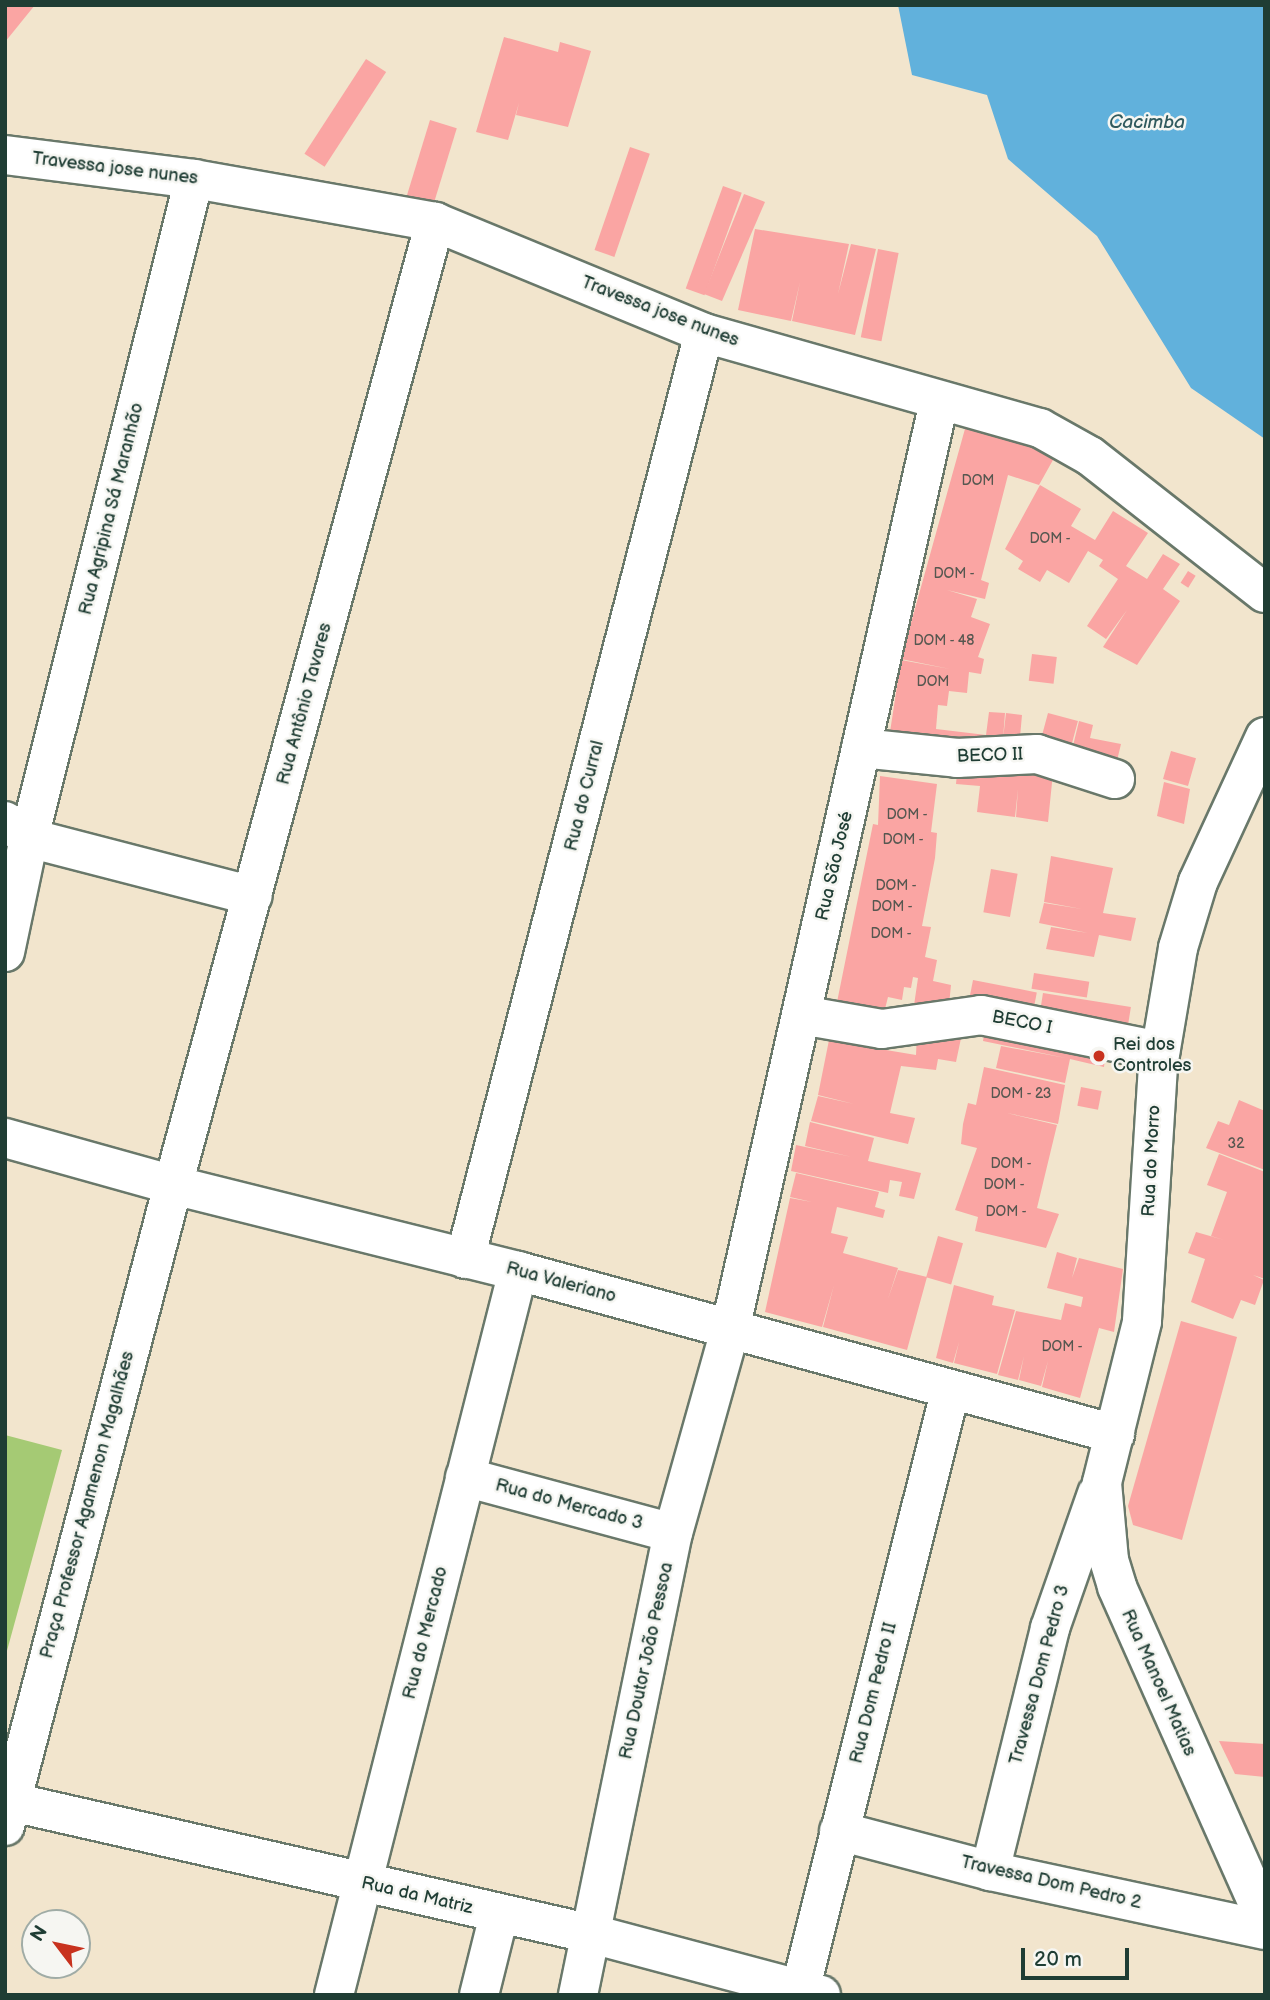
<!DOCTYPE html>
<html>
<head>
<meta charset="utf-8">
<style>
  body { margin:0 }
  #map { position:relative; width:1270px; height:2000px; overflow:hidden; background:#f2e5cd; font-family:"Balsamiq Sans",sans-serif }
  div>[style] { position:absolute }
  .green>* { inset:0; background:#a5ca74 }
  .water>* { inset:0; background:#61b1dc }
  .building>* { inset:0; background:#faa5a3; transform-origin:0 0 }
  .roads { filter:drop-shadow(2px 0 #69786a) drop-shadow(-2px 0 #69786a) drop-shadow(0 2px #69786a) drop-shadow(0 -2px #69786a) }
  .minor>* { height:38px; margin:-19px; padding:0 19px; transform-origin:19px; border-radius:19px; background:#fff }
  .dots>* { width:19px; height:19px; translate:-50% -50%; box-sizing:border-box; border:4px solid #f6f6f2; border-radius:50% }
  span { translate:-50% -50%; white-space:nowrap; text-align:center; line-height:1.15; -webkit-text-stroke:5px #f6f6f2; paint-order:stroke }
  .number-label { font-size:14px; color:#565750 }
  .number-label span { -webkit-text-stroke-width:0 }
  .street-label { font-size:18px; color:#1f3d34 }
  .poi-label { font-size:18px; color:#1f3d34 }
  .left { translate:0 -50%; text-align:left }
  .water-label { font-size:19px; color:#305a5e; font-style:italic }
  .frame { position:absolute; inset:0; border:7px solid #1f3d34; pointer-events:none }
  .north { position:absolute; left:21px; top:1909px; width:70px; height:70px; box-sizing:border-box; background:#f6f6f2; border:2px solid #a0aca6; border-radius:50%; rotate:302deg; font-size:19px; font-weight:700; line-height:28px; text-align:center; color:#1f3d34 }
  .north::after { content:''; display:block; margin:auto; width:24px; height:32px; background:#c8321e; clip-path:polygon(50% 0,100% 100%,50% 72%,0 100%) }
  .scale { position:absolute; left:1021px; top:1948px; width:108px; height:32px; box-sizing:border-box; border:4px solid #1f3d34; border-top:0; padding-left:9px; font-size:21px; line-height:24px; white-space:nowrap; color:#1f3d34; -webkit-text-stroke:5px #f6f6f2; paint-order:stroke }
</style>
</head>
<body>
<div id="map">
  <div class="green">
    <i style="clip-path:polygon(5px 1435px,62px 1450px,5px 1658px)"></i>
  </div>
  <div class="water">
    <i style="clip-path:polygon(898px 5px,1265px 5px,1265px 439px,1191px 388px,1097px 236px,1008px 159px,987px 95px,912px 75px)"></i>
  </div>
  <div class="building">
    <i style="clip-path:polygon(5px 5px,35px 5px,5px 42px)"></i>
    <i style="clip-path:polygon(504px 37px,558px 52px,560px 42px,591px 51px,568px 127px,516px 115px,519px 103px,508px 140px,476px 132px)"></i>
    <i style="left:366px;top:59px;width:24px;height:113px;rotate:33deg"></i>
    <i style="left:430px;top:120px;width:28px;height:79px;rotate:17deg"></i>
    <i style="left:630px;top:147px;width:21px;height:109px;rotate:19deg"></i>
    <i style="left:723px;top:186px;width:20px;height:109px;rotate:20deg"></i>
    <i style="clip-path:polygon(744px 194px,765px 202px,722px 301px,704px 294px)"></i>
    <i style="clip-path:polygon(755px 229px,849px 244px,838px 294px,851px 244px,876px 249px,855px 335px,792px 321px,800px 282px,791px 321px,738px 310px)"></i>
    <i style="left:878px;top:249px;width:21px;height:90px;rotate:11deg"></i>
    <i style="clip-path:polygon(968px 418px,1058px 451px,1039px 485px,1008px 475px,981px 580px,989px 583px,985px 599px,947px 590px,977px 599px,971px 617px,990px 624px,978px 657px,984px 659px,981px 674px,969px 672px,967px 693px,949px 691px,947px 706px,938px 705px,936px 729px,986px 735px,989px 712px,1005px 713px,1003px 739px,1006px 713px,1022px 715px,1019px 748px,888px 745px,901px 660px,950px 669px,901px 659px)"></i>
    <i style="clip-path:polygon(1040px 485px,1081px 509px,1071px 526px,1095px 540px,1113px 511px,1148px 533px,1126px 566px,1147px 579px,1163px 554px,1180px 564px,1163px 589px,1180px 601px,1137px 665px,1103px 647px,1127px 610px,1106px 639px,1087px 626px,1118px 579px,1099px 566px,1103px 560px,1088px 551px,1069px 583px,1047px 570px,1040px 582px,1018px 569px,1023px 561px,1005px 549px)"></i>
    <i style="left:1188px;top:571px;width:9px;height:14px;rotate:32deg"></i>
    <i style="left:1032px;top:654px;width:25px;height:27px;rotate:7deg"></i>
    <i style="left:1048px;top:713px;width:31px;height:38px;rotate:15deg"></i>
    <i style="clip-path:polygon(1079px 721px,1093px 725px,1090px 738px,1121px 744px,1115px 769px,1070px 758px)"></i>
    <i style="left:1171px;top:751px;width:26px;height:29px;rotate:16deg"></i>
    <i style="clip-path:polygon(958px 763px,1054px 763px,1048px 822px,1016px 817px,1018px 789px,1015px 817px,977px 812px,980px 786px,956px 784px)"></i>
    <i style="clip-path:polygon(880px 776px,937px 784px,931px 832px,937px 833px,935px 858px,922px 926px,931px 927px,925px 957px,937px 960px,933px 981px,951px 985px,948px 1015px,912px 1019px,918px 978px,913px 977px,911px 988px,904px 987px,902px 1000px,888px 997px,882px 1021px,835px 1012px,873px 824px,878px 825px)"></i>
    <i style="clip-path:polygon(1164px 782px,1190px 789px,1184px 824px,1157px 816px)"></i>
    <i style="clip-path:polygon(1051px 856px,1113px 868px,1103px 913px,1136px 918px,1131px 941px,1099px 935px,1094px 957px,1046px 949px,1051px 927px,1088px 933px,1039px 923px,1044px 903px,1082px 909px,1044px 902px)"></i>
    <i style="left:991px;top:869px;width:27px;height:44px;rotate:10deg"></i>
    <i style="left:1034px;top:973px;width:56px;height:16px;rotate:9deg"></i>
    <i style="left:973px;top:980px;width:65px;height:25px;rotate:11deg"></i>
    <i style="left:1043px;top:993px;width:89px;height:22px;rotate:9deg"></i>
    <i style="clip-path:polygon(986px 1022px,1106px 1048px,1104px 1067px,1070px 1059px,1065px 1083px,996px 1068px,1001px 1046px,1066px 1058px,983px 1041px)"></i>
    <i style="clip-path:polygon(964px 1024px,956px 1062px,938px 1059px,936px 1070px,901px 1066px,890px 1113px,915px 1118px,908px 1144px,811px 1121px,818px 1096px,854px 1104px,818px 1095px,832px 1025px,889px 1035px,886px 1050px,916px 1055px,917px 1032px)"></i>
    <i style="clip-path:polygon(984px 1067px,1065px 1085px,1058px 1124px,1007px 1113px,1057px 1125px,1037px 1208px,1059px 1214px,1046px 1248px,975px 1231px,978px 1217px,955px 1210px,977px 1148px,961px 1144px,963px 1124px,968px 1103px,976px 1105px)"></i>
    <i style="left:1081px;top:1087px;width:21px;height:19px;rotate:11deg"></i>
    <i style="clip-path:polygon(1239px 1100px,1265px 1111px,1265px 1170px,1206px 1148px,1218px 1121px,1229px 1125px)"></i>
    <i style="clip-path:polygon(810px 1122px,874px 1138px,868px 1161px,921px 1173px,914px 1199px,899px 1196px,902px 1182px,890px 1180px,888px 1193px,791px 1171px,796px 1145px,852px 1157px,805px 1146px)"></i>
    <i style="clip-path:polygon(1219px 1154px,1265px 1172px,1265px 1279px,1253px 1275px,1264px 1280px,1255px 1305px,1241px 1300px,1233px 1319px,1191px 1302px,1205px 1259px,1188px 1253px,1196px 1232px,1224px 1240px,1211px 1236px,1227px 1192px,1207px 1185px)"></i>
    <i style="clip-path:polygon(796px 1173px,879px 1192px,875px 1207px,885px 1210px,883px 1218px,837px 1207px,831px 1233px,848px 1237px,843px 1253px,898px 1268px,888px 1299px,898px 1270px,927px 1277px,907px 1350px,823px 1327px,834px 1285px,822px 1327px,765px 1312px,790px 1198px,812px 1202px,790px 1197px)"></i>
    <i style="left:938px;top:1236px;width:26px;height:43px;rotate:16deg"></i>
    <i style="clip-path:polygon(1057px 1252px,1077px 1258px,1072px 1278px,1079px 1258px,1123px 1269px,1114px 1332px,1099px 1328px,1080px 1398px,1042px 1387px,1048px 1361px,1041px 1386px,1019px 1380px,1024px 1356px,1018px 1380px,998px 1375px,1016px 1311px,1061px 1320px,1065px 1303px,1081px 1307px,1083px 1297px,1047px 1288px)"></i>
    <i style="clip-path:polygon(954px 1285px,994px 1296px,992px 1305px,1015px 1310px,997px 1374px,954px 1363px,959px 1342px,953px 1363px,936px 1358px)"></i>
    <i style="clip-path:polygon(1181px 1321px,1237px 1337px,1182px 1540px,1133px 1525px,1128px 1506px)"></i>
    <i style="clip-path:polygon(1219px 1741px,1265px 1744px,1265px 1777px,1235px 1774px)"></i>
  </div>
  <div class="roads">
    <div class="minor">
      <i style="left:5px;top:155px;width:191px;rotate:7.2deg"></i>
      <i style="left:194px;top:179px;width:245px;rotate:10.1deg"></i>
      <i style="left:435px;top:222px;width:291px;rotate:22.4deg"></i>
      <i style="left:704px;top:333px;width:349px;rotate:15.8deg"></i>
      <i style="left:1040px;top:428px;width:57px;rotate:29.2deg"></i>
      <i style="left:1090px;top:456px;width:222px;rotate:38.1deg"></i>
      <i style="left:1265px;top:737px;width:160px;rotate:114.8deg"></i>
      <i style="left:1198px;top:882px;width:69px;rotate:106.9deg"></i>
      <i style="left:1178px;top:948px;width:120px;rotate:99.6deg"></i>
      <i style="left:1158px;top:1066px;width:256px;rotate:93.6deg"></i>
      <i style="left:1142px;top:1322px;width:166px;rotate:104deg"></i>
      <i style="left:1102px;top:1483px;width:77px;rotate:84.8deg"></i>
      <i style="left:1109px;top:1560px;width:28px;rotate:73deg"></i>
      <i style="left:1117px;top:1587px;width:364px;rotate:66deg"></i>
      <i style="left:861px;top:748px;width:97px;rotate:5.9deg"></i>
      <i style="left:957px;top:758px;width:80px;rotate:-2.9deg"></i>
      <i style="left:1037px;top:754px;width:82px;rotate:17.8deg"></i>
      <i style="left:5px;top:821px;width:29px;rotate:35deg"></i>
      <i style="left:29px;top:838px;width:231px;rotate:14.5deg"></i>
      <i style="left:5px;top:952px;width:116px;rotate:-78.1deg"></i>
      <i style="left:29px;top:838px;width:679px;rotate:-75.94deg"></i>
      <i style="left:801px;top:1015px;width:82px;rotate:9.8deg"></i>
      <i style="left:882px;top:1029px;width:100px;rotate:-8deg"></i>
      <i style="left:981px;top:1015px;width:183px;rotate:11.4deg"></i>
      <i style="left:5px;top:1138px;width:174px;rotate:15.6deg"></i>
      <i style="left:173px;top:1185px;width:356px;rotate:14deg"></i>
      <i style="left:518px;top:1271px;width:619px;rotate:15.27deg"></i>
      <i style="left:465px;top:1259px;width:956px;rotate:-75.53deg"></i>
      <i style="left:465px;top:1477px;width:215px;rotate:15.1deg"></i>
      <i style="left:12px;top:1802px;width:595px;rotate:12.82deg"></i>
      <i style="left:592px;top:1934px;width:237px;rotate:14.9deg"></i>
      <i style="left:5px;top:1826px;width:663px;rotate:-75.31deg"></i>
      <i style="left:173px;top:1185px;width:998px;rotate:-74.78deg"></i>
      <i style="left:839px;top:1831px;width:156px;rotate:14.8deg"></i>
      <i style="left:990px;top:1871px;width:281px;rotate:12.1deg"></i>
      <i style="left:990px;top:1871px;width:250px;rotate:-76.1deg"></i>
      <i style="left:1050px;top:1628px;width:142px;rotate:-70.7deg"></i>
      <i style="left:334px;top:1995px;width:747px;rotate:-75.74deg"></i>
      <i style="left:479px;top:1995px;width:82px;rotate:-76deg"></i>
      <i style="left:578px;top:1995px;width:472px;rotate:-78.4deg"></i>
      <i style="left:673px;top:1533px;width:211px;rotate:-74.3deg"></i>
      <i style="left:730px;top:1330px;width:951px;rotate:-77.31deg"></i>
      <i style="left:799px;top:1995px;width:622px;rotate:-75.94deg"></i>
    </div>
  </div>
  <div class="dots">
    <i style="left:1099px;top:1056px;background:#c8321e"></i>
  </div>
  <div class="number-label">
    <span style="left:978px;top:481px">DOM</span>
    <span style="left:1050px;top:539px">DOM -</span>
    <span style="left:954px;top:574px">DOM -</span>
    <span style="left:944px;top:641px">DOM - 48</span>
    <span style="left:933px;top:682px">DOM</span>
    <span style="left:907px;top:815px">DOM -</span>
    <span style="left:903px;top:840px">DOM -</span>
    <span style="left:896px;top:886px">DOM -</span>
    <span style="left:892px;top:907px">DOM -</span>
    <span style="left:891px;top:934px">DOM -</span>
    <span style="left:1021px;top:1094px">DOM - 23</span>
    <span style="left:1236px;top:1144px">32</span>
    <span style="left:1011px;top:1164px">DOM -</span>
    <span style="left:1004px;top:1185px">DOM -</span>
    <span style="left:1006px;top:1212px">DOM -</span>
    <span style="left:1062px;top:1347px">DOM -</span>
  </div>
  <div class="street-label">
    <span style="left:115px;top:169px;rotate:7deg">Travessa jose nunes</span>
    <span style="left:660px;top:312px;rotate:21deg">Travessa jose nunes</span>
    <span style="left:112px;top:509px;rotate:-76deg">Rua Agripina Sá Maranhão</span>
    <span style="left:305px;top:704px;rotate:-75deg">Rua Antônio Tavares</span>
    <span style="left:990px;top:756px;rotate:-2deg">BECO II</span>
    <span style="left:585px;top:796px;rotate:-76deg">Rua do Curral</span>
    <span style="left:835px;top:866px;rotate:-77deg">Rua São José</span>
    <span style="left:1022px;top:1023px;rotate:11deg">BECO I</span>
    <span style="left:1152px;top:1161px;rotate:-87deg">Rua do Morro</span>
    <span style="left:561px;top:1283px;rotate:15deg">Rua Valeriano</span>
    <span style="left:88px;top:1505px;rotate:-75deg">Praça Professor Agamenon Magalhães</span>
    <span style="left:569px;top:1505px;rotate:15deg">Rua do Mercado 3</span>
    <span style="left:426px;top:1633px;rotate:-76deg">Rua do Mercado</span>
    <span style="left:647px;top:1661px;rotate:-78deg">Rua Doutor João Pessoa</span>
    <span style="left:1040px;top:1675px;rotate:-75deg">Travessa Dom Pedro 3</span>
    <span style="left:1158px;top:1683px;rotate:66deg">Rua Manoel Matias</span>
    <span style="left:874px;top:1693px;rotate:-76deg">Rua Dom Pedro II</span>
    <span style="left:1051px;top:1883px;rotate:13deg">Travessa Dom Pedro 2</span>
    <span style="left:417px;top:1896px;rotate:13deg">Rua da Matriz</span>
  </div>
  <div class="poi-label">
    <span class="left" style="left:1113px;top:1056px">Rei dos<br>Controles</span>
  </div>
  <div class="water-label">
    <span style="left:1147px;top:123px">Cacimba</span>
  </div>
  <div class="frame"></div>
  <div class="north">N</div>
  <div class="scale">20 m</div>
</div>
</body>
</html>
